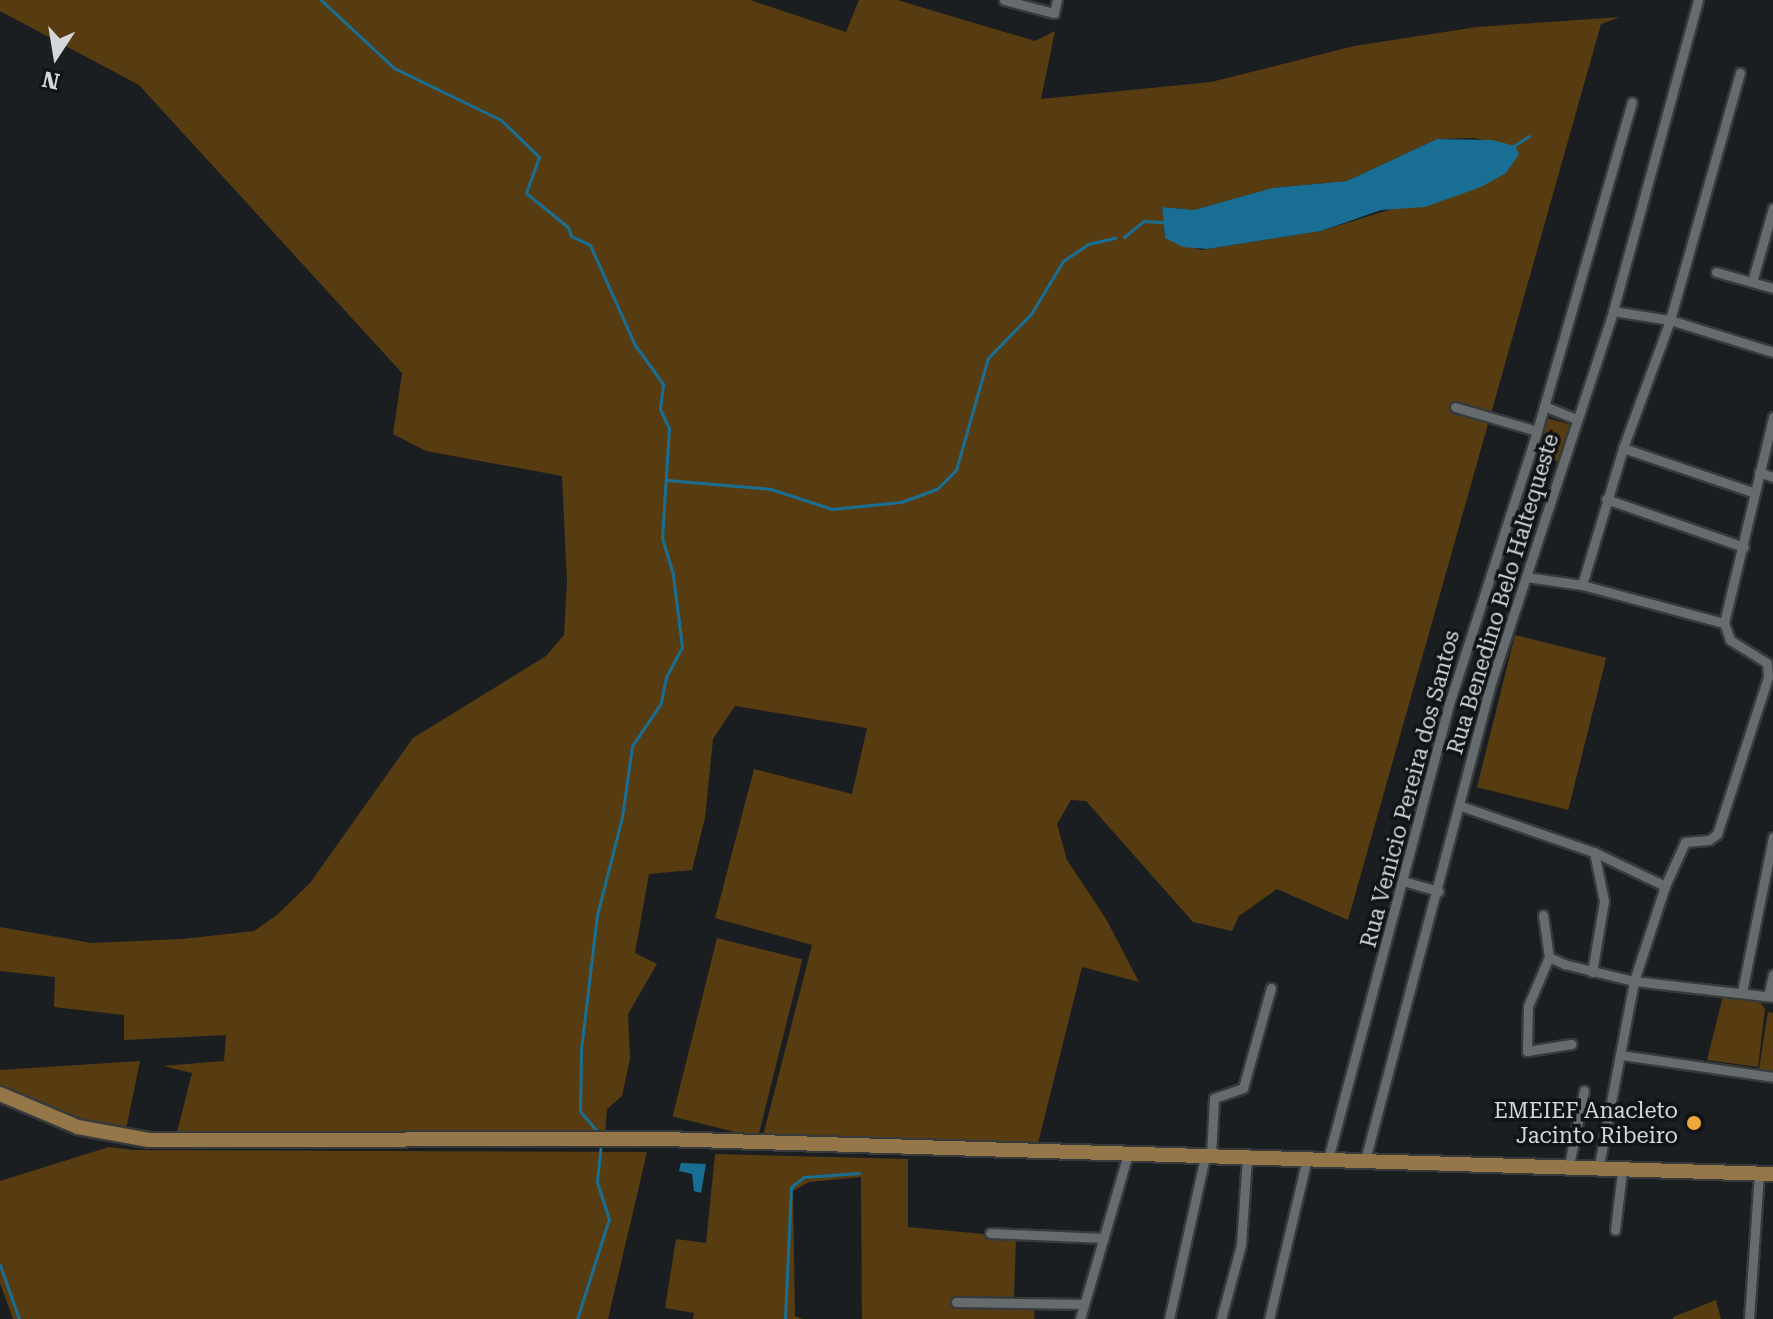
<!DOCTYPE html>
<html>
<head>
<meta charset="utf-8">
<style>
  body { margin:0 }
  #map { position:relative; width:1773px; height:1319px; overflow:hidden; background:#1a1e20; font-family:"Roboto Serif",serif }
  div>[style] { position:absolute }
  .green>* { inset:0; background:#583c11; transform-origin:0 0 }
  .water>* { inset:0; background:#196f93 }
  .stream>* { height:3px; margin:-1.5px; padding:0 1.5px; transform-origin:1.5px; border-radius:1.5px; background:#196f93 }
  .roads { filter:drop-shadow(2px 0 #373a3b) drop-shadow(-2px 0 #373a3b) drop-shadow(0 2px #373a3b) drop-shadow(0 -2px #373a3b) }
  .street>* { height:9px; margin:-4.5px; padding:0 4.5px; transform-origin:4.5px; border-radius:4.5px; background:#666b6d }
  .primary>* { height:14px; margin:-7px; padding:0 7px; transform-origin:7px; border-radius:7px; background:#947648 }
  .dots>* { width:22px; height:22px; translate:-50% -50%; box-sizing:border-box; border:4px solid #111416; border-radius:50% }
  span { translate:-50% -50%; white-space:nowrap; text-align:center; line-height:1.15; -webkit-text-stroke:7px #111416; paint-order:stroke }
  .street-label { font-size:22px; color:#d5d7d9 }
  .poi-label { font-size:22px; color:#d5d7d9 }
  .right { translate:-100% -50%; text-align:right }
  .north { position:absolute; left:16px; top:16px; width:80px; height:80px; -webkit-text-stroke:6px #111416; paint-order:stroke; rotate:192deg; font-size:22px; font-weight:700; line-height:32px; text-align:center; color:#d5d7d9 }
  .north::after { content:''; display:block; margin:auto; width:28px; height:36px; background:#d5d7d9; clip-path:polygon(50% 0,100% 100%,50% 72%,0 100%) }
</style>
</head>
<body>
<div id="map">
  <div class="green">
    <i style="clip-path:polygon(evenodd,0 0,750px 0,846px 32px,859px 0,897px 0,1035px 41px,1055px 31px,1041px 99px,1211px 82px,1354px 46px,1477px 27px,1620px 17px,1601px 24px,1348px 920px,1277px 889px,1239px 916px,1232px 931px,1193px 922px,1086px 801px,1071px 800px,1057px 824px,1067px 860px,1106px 919px,1139px 982px,1082px 967px,1037px 1147px,762px 1140px,812px 945px,715px 918px,754px 769px,852px 794px,867px 728px,735px 706px,713px 739px,705px 818px,692px 870px,649px 874px,635px 953px,657px 964px,628px 1014px,630px 1059px,622px 1096px,607px 1109px,605px 1136px,176px 1136px,192px 1073px,163px 1066px,224px 1061px,226px 1035px,124px 1040px,124px 1015px,54px 1007px,55px 977px,0 971px,0 927px,92px 943px,182px 939px,254px 931px,277px 915px,310px 883px,413px 738px,546px 656px,564px 635px,567px 582px,562px 476px,426px 451px,393px 434px,402px 373px,139px 85px,0 11px,0 0,1474px 138px,1514px 146px,1425px 207px,1398px 207px,1321px 231px,1201px 250px,1165px 238px,1162px 207px,1194px 210px,1272px 188px,1347px 181px,1437px 139px,1474px 138px)"></i>
    <i style="left:1547px;top:418px;width:25px;height:39px;rotate:16deg"></i>
    <i style="left:1515px;top:635px;width:94px;height:157px;rotate:14deg"></i>
    <i style="left:717px;top:938px;width:88px;height:184px;rotate:14deg"></i>
    <i style="clip-path:polygon(1723px 996px,1760px 1002px,1765px 1009px,1758px 1067px,1707px 1060px)"></i>
    <i style="clip-path:polygon(1768px 1012px,1773px 1013px,1773px 1071px,1759px 1069px)"></i>
    <i style="clip-path:polygon(140px 1061px,125px 1134px,0 1088px,0 1070px)"></i>
    <i style="clip-path:polygon(109px 1147px,134px 1150px,647px 1152px,608px 1319px,13px 1319px,0 1283px,0 1181px)"></i>
    <i style="clip-path:polygon(715px 1154px,908px 1159px,908px 1227px,1016px 1237px,1014px 1297px,1035px 1300px,1034px 1319px,862px 1319px,861px 1177px,809px 1182px,793px 1191px,795px 1316px,803px 1319px,693px 1319px,694px 1313px,665px 1308px,676px 1239px,706px 1243px)"></i>
    <i style="clip-path:polygon(1716px 1300px,1721px 1319px,1673px 1319px,1673px 1317px)"></i>
  </div>
  <div class="water">
    <i style="clip-path:polygon(1437px 139px,1492px 140px,1515px 146px,1519px 154px,1506px 173px,1481px 187px,1425px 207px,1381px 210px,1321px 231px,1207px 249px,1183px 247px,1165px 238px,1162px 207px,1194px 210px,1272px 188px,1347px 181px)"></i>
    <i style="clip-path:polygon(681px 1163px,706px 1164px,701px 1193px,694px 1191px,692px 1174px,679px 1171px)"></i>
  </div>
  <div class="stream">
    <i style="left:321px;top:0;width:100px;rotate:43deg"></i>
    <i style="left:394px;top:68px;width:119px;rotate:25.9deg"></i>
    <i style="left:501px;top:120px;width:53px;rotate:44.2deg"></i>
    <i style="left:539px;top:157px;width:38px;rotate:110deg"></i>
    <i style="left:526px;top:193px;width:54px;rotate:39deg"></i>
    <i style="left:568px;top:227px;width:9px;rotate:72deg"></i>
    <i style="left:571px;top:236px;width:21px;rotate:25deg"></i>
    <i style="left:590px;top:245px;width:110px;rotate:65.8deg"></i>
    <i style="left:635px;top:345px;width:48px;rotate:54.3deg"></i>
    <i style="left:663px;top:384px;width:25px;rotate:97deg"></i>
    <i style="left:660px;top:409px;width:21px;rotate:65deg"></i>
    <i style="left:669px;top:428px;width:110px;rotate:93.6deg"></i>
    <i style="left:662px;top:538px;width:39px;rotate:73deg"></i>
    <i style="left:673px;top:575px;width:73px;rotate:82.9deg"></i>
    <i style="left:682px;top:647px;width:34px;rotate:118deg"></i>
    <i style="left:666px;top:677px;width:26px;rotate:101deg"></i>
    <i style="left:661px;top:703px;width:52px;rotate:124deg"></i>
    <i style="left:632px;top:746px;width:72px;rotate:98deg"></i>
    <i style="left:622px;top:817px;width:101px;rotate:104.3deg"></i>
    <i style="left:597px;top:915px;width:136px;rotate:96.8deg"></i>
    <i style="left:581px;top:1050px;width:61px;rotate:90.9deg"></i>
    <i style="left:580px;top:1111px;width:33px;rotate:50deg"></i>
    <i style="left:1512px;top:147px;width:20px;rotate:-33deg"></i>
    <i style="left:1124px;top:237px;width:26px;rotate:-39deg"></i>
    <i style="left:1144px;top:221px;width:22px;rotate:3deg"></i>
    <i style="left:667px;top:480px;width:104px;rotate:4.9deg"></i>
    <i style="left:771px;top:489px;width:64px;rotate:18.2deg"></i>
    <i style="left:832px;top:509px;width:69px;rotate:-5.8deg"></i>
    <i style="left:901px;top:502px;width:38px;rotate:-20deg"></i>
    <i style="left:937px;top:489px;width:27px;rotate:-45deg"></i>
    <i style="left:956px;top:470px;width:116px;rotate:-74.1deg"></i>
    <i style="left:988px;top:358px;width:62px;rotate:-45.7deg"></i>
    <i style="left:1031px;top:314px;width:62px;rotate:-58.9deg"></i>
    <i style="left:1063px;top:261px;width:30px;rotate:-34deg"></i>
    <i style="left:1088px;top:244px;width:28px;rotate:-13deg"></i>
    <i style="left:0;top:1265px;width:57px;rotate:70.6deg"></i>
    <i style="left:577px;top:1319px;width:105px;rotate:-72.3deg"></i>
    <i style="left:609px;top:1219px;width:40px;rotate:-108deg"></i>
    <i style="left:597px;top:1181px;width:38px;rotate:-84deg"></i>
    <i style="left:785px;top:1319px;width:132px;rotate:-87.4deg"></i>
    <i style="left:791px;top:1187px;width:16px;rotate:-38deg"></i>
    <i style="left:804px;top:1177px;width:55px;rotate:-4.2deg"></i>
  </div>
  <div class="roads">
    <div class="street">
      <i style="left:1004px;top:0;width:52px;rotate:14.6deg"></i>
      <i style="left:1054px;top:13px;width:13px;rotate:-77deg"></i>
      <i style="left:1716px;top:272px;width:59px;rotate:15.7deg"></i>
      <i style="left:1752px;top:282px;width:77px;rotate:-74.2deg"></i>
      <i style="left:1613px;top:311px;width:58px;rotate:9deg"></i>
      <i style="left:1670px;top:320px;width:108px;rotate:17.3deg"></i>
      <i style="left:1544px;top:406px;width:35px;rotate:22deg"></i>
      <i style="left:1455px;top:407px;width:85px;rotate:16.3deg"></i>
      <i style="left:1623px;top:448px;width:139px;rotate:18.8deg"></i>
      <i style="left:1759px;top:472px;width:15px;rotate:20deg"></i>
      <i style="left:1606px;top:499px;width:146px;rotate:19.2deg"></i>
      <i style="left:1526px;top:577px;width:57px;rotate:8.1deg"></i>
      <i style="left:1582px;top:585px;width:147px;rotate:15deg"></i>
      <i style="left:1582px;top:585px;width:143px;rotate:-73.3deg"></i>
      <i style="left:1623px;top:448px;width:136px;rotate:-69.8deg"></i>
      <i style="left:1670px;top:320px;width:257px;rotate:-74.2deg"></i>
      <i style="left:1461px;top:806px;width:141px;rotate:19.1deg"></i>
      <i style="left:1594px;top:852px;width:79px;rotate:25.6deg"></i>
      <i style="left:1403px;top:881px;width:37px;rotate:16deg"></i>
      <i style="left:1543px;top:915px;width:42px;rotate:81.9deg"></i>
      <i style="left:1549px;top:957px;width:17px;rotate:25deg"></i>
      <i style="left:1564px;top:964px;width:72px;rotate:13.7deg"></i>
      <i style="left:1634px;top:981px;width:140px;rotate:6.6deg"></i>
      <i style="left:1549px;top:957px;width:53px;rotate:113.2deg"></i>
      <i style="left:1528px;top:1006px;width:45px;rotate:91.3deg"></i>
      <i style="left:1527px;top:1051px;width:45px;rotate:-9deg"></i>
      <i style="left:1592px;top:972px;width:72px;rotate:-80.4deg"></i>
      <i style="left:1604px;top:901px;width:50px;rotate:-101.5deg"></i>
      <i style="left:1742px;top:992px;width:158px;rotate:-78.7deg"></i>
      <i style="left:1768px;top:996px;width:22px;rotate:-77deg"></i>
      <i style="left:1621px;top:1055px;width:154px;rotate:8.2deg"></i>
      <i style="left:1211px;top:1156px;width:58px;rotate:-87deg"></i>
      <i style="left:1214px;top:1098px;width:31px;rotate:-19deg"></i>
      <i style="left:1243px;top:1088px;width:104px;rotate:-74.4deg"></i>
      <i style="left:1328px;top:1159px;width:471px;rotate:-75.1deg"></i>
      <i style="left:1449px;top:704px;width:287px;rotate:-72.1deg"></i>
      <i style="left:1537px;top:431px;width:342px;rotate:-73.9deg"></i>
      <i style="left:1365px;top:1160px;width:497px;rotate:-75.2deg"></i>
      <i style="left:1492px;top:680px;width:388px;rotate:-71.8deg"></i>
      <i style="left:1613px;top:311px;width:322px;rotate:-74.7deg"></i>
      <i style="left:1568px;top:1170px;width:81px;rotate:-78.6deg"></i>
      <i style="left:1598px;top:1170px;width:192px;rotate:-79.2deg"></i>
      <i style="left:1634px;top:981px;width:100px;rotate:-71.9deg"></i>
      <i style="left:1665px;top:886px;width:48px;rotate:-65.6deg"></i>
      <i style="left:1685px;top:842px;width:24px;rotate:-5deg"></i>
      <i style="left:1709px;top:840px;width:10px;rotate:-37deg"></i>
      <i style="left:1717px;top:834px;width:165px;rotate:-72deg"></i>
      <i style="left:1768px;top:677px;width:14px;rotate:-94deg"></i>
      <i style="left:1767px;top:663px;width:44px;rotate:-148.1deg"></i>
      <i style="left:1730px;top:640px;width:18px;rotate:-109deg"></i>
      <i style="left:1724px;top:623px;width:212px;rotate:-76.6deg"></i>
      <i style="left:1615px;top:1230px;width:59px;rotate:-83.2deg"></i>
      <i style="left:990px;top:1233px;width:114px;rotate:2.5deg"></i>
      <i style="left:956px;top:1302px;width:128px;rotate:0.9deg"></i>
      <i style="left:1080px;top:1319px;width:172px;rotate:-73.8deg"></i>
      <i style="left:1169px;top:1319px;width:167px;rotate:-77.5deg"></i>
      <i style="left:1221px;top:1319px;width:77px;rotate:-74.9deg"></i>
      <i style="left:1241px;top:1245px;width:88px;rotate:-86.1deg"></i>
      <i style="left:1269px;top:1319px;width:165px;rotate:-76.7deg"></i>
      <i style="left:1749px;top:1319px;width:145px;rotate:-86.1deg"></i>
    </div>
    <div class="primary">
      <i style="left:0;top:1094px;width:85px;rotate:22.9deg"></i>
      <i style="left:78px;top:1127px;width:72px;rotate:10.4deg"></i>
      <i style="left:149px;top:1140px;width:515px;rotate:-0.11deg"></i>
      <i style="left:664px;top:1139px;width:1110px;rotate:1.81deg"></i>
    </div>
  </div>
  <div class="dots">
    <i style="left:1694px;top:1123px;background:#eea83c"></i>
  </div>
  <div class="street-label">
    <span style="left:1503px;top:594px;rotate:-73deg">Rua Benedino Belo Haltequeste</span>
    <span style="left:1410px;top:789px;rotate:-75deg">Rua Venicio Pereira dos Santos</span>
  </div>
  <div class="poi-label">
    <span class="right" style="left:1678px;top:1123px">EMEIEF Anacleto<br>Jacinto Ribeiro</span>
  </div>
  <div class="north">N</div>
</div>
</body>
</html>
